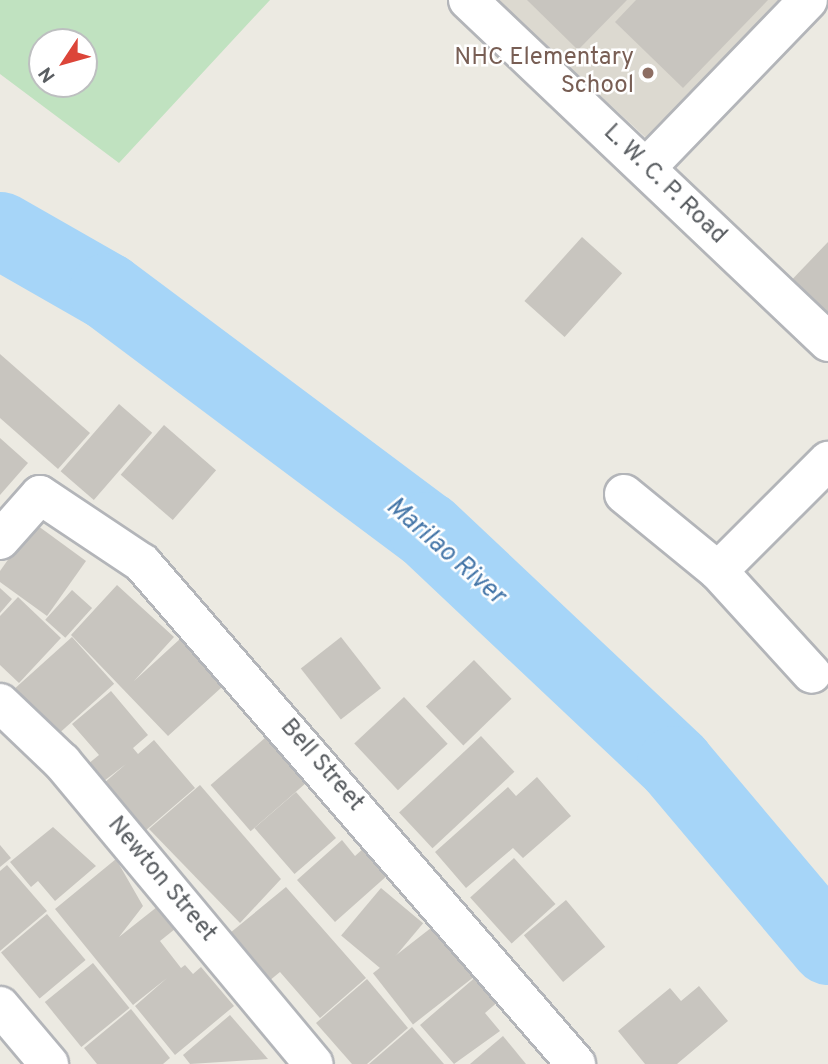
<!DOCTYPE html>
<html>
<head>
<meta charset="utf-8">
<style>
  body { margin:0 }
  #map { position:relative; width:828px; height:1064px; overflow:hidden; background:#eceae2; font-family:Overpass,sans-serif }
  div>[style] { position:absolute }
  .education>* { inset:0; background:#dcd9d0 }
  .green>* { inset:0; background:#c0e2c0 }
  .river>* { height:77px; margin:-38.5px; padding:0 38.5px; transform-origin:38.5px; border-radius:38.5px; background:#a6d5f8 }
  .building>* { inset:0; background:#c8c5bf; transform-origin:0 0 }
  .roads { filter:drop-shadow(2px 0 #b3b5b9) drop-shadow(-2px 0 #b3b5b9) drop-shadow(0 2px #b3b5b9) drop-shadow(0 -2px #b3b5b9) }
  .street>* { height:38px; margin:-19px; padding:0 19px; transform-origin:19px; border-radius:19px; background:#fff }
  .dots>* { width:19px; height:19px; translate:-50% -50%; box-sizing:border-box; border:4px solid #fff; border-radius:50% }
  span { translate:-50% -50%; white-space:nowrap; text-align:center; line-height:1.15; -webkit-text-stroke:5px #fff; paint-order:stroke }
  .education-label { font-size:24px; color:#785e54 }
  .right { translate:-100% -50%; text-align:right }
  .street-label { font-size:24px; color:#5a5e62 }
  .water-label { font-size:26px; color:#4576a8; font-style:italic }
  .north { position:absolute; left:28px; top:28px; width:70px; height:70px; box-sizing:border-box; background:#fff; border:2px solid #bdbfc0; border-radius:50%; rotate:234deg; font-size:19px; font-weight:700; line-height:28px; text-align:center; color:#5a5e62 }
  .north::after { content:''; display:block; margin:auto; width:24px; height:32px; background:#dc4539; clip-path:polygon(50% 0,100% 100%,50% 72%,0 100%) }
</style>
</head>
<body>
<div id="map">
  <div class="education">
    <i style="clip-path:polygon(496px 0,787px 0,655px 146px)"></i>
  </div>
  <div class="green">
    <i style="clip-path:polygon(evenodd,0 0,270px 0,119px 163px,0 74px,0 0,84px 42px,84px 84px,42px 84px,42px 42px,84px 42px)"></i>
  </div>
  <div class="river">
    <i style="left:0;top:230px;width:123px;rotate:29.7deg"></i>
    <i style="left:107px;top:291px;width:399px;rotate:36.8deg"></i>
    <i style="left:427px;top:530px;width:341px;rotate:43.3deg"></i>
    <i style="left:675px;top:764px;width:238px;rotate:49.9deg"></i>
  </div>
  <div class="building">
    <i style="clip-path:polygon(527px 0,627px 0,578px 50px)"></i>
    <i style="clip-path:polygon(636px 0,768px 0,683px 88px,615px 22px)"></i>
    <i style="left:582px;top:237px;width:54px;height:86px;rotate:42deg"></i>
    <i style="clip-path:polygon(828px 242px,828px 331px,784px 288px)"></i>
    <i style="clip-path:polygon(0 354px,90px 433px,58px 469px,0 418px)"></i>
    <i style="left:119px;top:404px;width:44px;height:89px;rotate:41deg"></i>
    <i style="left:164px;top:425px;width:69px;height:66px;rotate:41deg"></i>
    <i style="clip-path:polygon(0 438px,28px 463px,0 495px)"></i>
    <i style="clip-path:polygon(34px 523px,86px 561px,47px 616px,0 582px,0 571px)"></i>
    <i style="clip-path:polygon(117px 585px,174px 637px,134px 681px,180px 639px,222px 687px,168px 736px,71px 635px)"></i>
    <i style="clip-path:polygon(0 588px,12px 599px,0 613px)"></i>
    <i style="left:72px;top:590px;width:27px;height:40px;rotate:42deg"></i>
    <i style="clip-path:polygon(18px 597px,61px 638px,19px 683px,0 665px,0 616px)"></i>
    <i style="left:72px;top:637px;width:63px;height:80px;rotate:48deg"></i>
    <i style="left:341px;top:637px;width:65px;height:51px;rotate:52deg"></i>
    <i style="left:474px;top:660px;width:54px;height:67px;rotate:46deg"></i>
    <i style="clip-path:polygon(111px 691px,148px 735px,133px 748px,138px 754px,154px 740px,195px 788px,145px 831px,104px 783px,126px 764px,104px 781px,88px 764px,99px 755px,72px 724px)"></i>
    <i style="left:404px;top:697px;width:64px;height:68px;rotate:47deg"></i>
    <i style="left:274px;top:730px;width:61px;height:84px;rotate:49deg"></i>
    <i style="left:481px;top:736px;width:49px;height:112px;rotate:47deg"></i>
    <i style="clip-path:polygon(537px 777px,571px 816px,523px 858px,513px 848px,466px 888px,435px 852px,508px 787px,516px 796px)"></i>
    <i style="clip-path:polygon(200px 785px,281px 879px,240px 923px,149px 829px)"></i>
    <i style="left:296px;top:792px;width:61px;height:55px;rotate:49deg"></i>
    <i style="clip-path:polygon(53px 827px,96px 866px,55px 901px,38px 881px,31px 887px,10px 862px)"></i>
    <i style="clip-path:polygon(342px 840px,355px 856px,365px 847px,389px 874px,335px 922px,297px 880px)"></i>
    <i style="clip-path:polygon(0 845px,11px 858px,0 867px)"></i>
    <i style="left:514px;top:858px;width:62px;height:59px;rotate:48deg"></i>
    <i style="clip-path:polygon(116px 859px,143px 906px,119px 937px,162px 903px,180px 925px,160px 941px,181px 968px,185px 965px,193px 974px,201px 967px,234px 1006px,175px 1055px,135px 1006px,167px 978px,133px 1005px,55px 909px)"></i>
    <i style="clip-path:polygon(7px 865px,47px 911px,0 951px,0 871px)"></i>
    <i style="clip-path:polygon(286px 887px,366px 978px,320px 1018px,280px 972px,269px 981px,230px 933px)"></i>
    <i style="left:381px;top:888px;width:55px;height:62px;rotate:40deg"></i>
    <i style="left:566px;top:900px;width:61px;height:55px;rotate:50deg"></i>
    <i style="left:47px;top:914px;width:60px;height:60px;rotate:50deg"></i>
    <i style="left:436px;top:924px;width:65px;height:80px;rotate:52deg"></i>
    <i style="left:93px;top:963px;width:58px;height:62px;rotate:51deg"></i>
    <i style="clip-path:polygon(478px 975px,500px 1000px,485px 1013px,500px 1031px,454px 1064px,420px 1025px)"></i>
    <i style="clip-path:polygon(367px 979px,408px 1028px,367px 1064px,352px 1064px,316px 1023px)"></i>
    <i style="clip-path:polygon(699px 986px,728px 1021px,677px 1064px,645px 1064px,618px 1031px,670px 988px,681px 1001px)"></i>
    <i style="clip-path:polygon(131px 1009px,170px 1058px,163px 1064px,97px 1064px,84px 1048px)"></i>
    <i style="clip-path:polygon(230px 1015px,268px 1059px,190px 1064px,183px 1055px)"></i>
    <i style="clip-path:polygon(412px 1027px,444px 1064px,369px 1064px)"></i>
    <i style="clip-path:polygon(503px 1036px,526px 1064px,470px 1064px)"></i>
  </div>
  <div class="roads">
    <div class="street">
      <i style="left:468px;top:0;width:497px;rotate:43.5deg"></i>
      <i style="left:646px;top:168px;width:233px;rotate:-46deg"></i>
      <i style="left:624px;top:494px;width:122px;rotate:39.3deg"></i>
      <i style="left:718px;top:571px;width:156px;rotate:-45deg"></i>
      <i style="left:0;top:540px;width:60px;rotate:-48.4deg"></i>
      <i style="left:40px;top:495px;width:123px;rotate:33.7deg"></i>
      <i style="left:142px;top:563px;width:663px;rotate:49.1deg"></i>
      <i style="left:718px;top:571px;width:139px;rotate:47.6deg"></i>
      <i style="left:0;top:703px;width:86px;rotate:43.6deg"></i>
      <i style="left:62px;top:762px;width:393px;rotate:50.2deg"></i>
      <i style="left:0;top:1006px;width:76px;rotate:49.8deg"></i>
    </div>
  </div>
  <div class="dots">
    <i style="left:648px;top:73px;background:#8d6e63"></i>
  </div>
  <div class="education-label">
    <span class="right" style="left:634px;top:73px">NHC Elementary<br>School</span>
  </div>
  <div class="street-label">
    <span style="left:664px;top:185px;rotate:44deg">L. W. C. P. Road</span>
    <span style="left:321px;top:766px;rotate:49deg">Bell Street</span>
    <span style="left:161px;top:880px;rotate:50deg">Newton Street</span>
  </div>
  <div class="water-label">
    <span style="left:445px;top:552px;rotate:41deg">Marilao River</span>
  </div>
  <div class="north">N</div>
</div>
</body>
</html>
